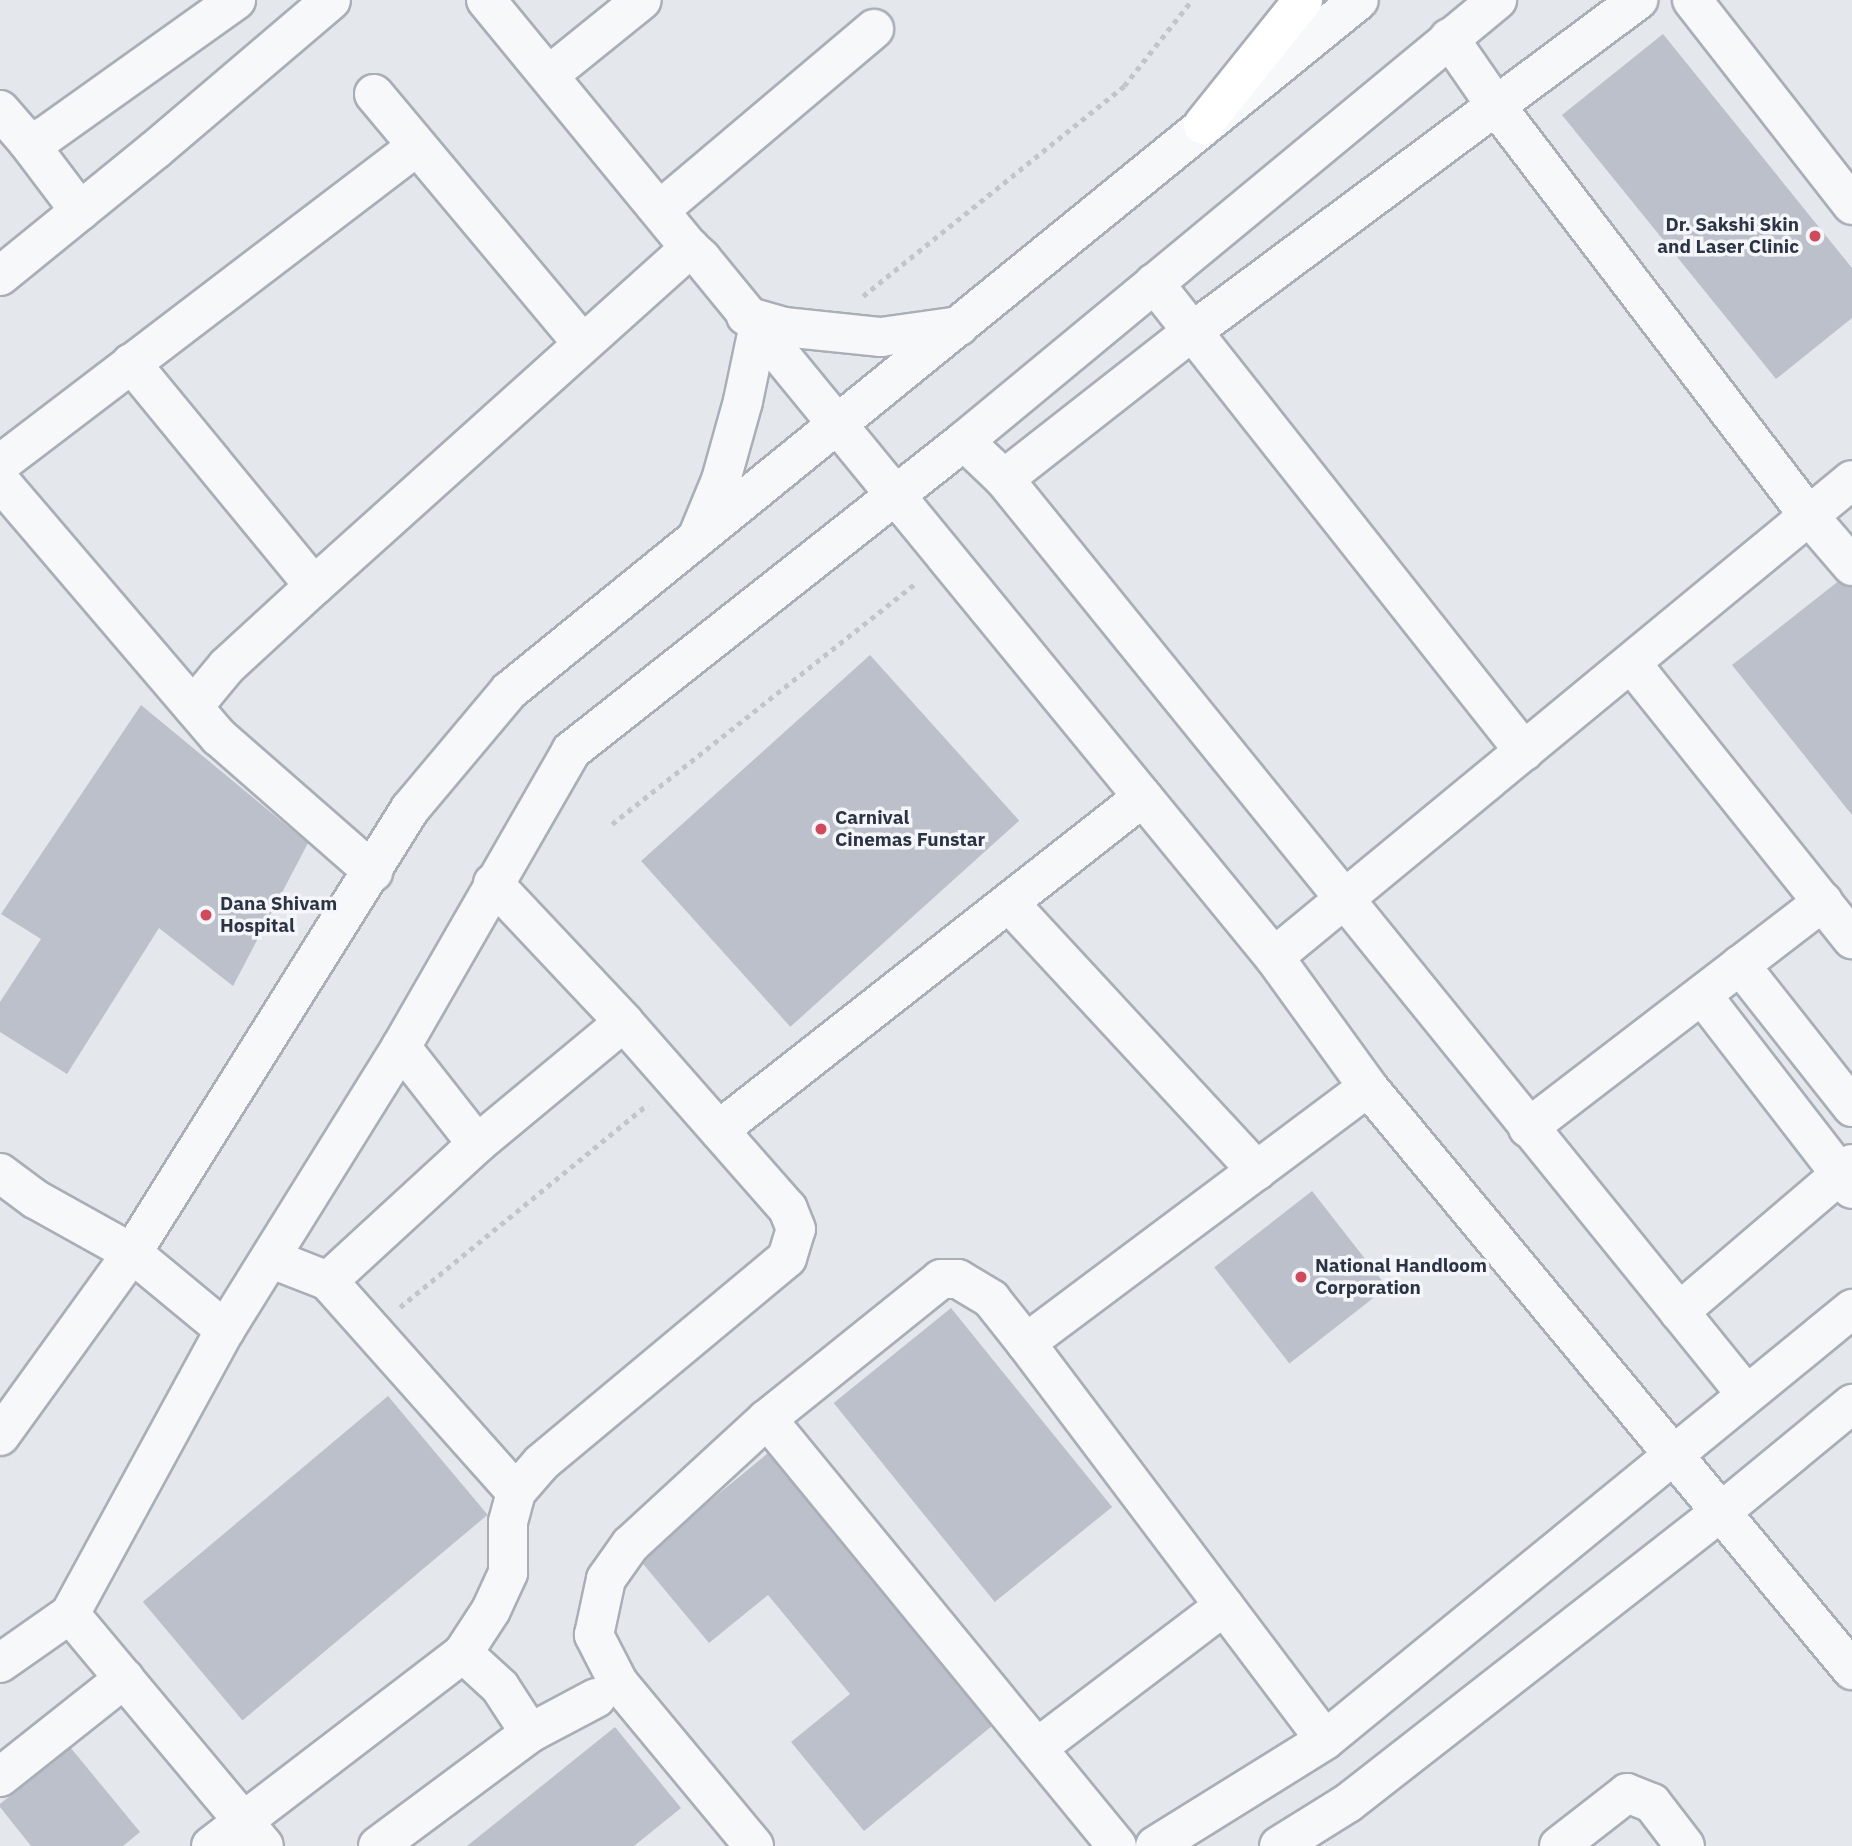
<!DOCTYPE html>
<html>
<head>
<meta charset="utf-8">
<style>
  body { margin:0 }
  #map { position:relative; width:1852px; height:1846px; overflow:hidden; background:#e4e7ec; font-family:"IBM Plex Sans",sans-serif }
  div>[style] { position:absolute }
  .building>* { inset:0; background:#bbc0ca; transform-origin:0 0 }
  .path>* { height:4.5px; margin-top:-2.25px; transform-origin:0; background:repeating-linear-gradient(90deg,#c2c5cb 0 5px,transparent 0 10px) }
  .roads { filter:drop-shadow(2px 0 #a9aeb7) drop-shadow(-2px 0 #a9aeb7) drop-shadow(0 2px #a9aeb7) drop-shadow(0 -2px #a9aeb7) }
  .minor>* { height:38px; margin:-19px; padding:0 19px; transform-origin:19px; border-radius:19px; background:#f7f8fa }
  .major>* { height:38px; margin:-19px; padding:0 19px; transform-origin:19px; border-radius:19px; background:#fff }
  .dots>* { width:19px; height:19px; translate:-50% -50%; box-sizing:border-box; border:4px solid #f4f6f9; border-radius:50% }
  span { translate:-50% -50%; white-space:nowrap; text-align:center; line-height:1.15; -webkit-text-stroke:7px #f4f6f9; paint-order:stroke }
  .poi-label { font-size:19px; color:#2b3445; font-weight:700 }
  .right { translate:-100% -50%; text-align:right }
  .left { translate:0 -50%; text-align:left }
</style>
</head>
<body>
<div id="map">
  <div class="building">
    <i style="clip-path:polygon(1663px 34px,1852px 268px,1852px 318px,1776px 379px,1562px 115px)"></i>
    <i style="clip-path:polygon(1845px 576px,1852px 585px,1852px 815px,1732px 665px)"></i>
    <i style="left:870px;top:655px;width:223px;height:308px;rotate:48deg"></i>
    <i style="clip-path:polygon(141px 705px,308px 843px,233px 986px,159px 928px,67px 1074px,0 1032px,0 1002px,41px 939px,1px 914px)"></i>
    <i style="left:1312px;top:1191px;width:122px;height:124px;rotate:52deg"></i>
    <i style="left:951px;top:1308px;width:256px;height:151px;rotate:51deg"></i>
    <i style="left:388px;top:1396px;width:155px;height:320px;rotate:50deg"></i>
    <i style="clip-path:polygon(773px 1449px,998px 1721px,864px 1831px,791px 1742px,850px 1694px,768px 1595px,709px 1643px,639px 1559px)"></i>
    <i style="clip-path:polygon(615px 1727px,681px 1808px,634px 1846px,467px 1846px)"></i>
    <i style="clip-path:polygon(70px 1747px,140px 1832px,123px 1846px,31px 1846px,0 1807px,0 1804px)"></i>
  </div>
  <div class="path">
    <i style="left:863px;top:296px;width:335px;rotate:-38.8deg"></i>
    <i style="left:1124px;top:86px;width:110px;rotate:-51.7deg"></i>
    <i style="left:612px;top:824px;width:389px;rotate:-38.4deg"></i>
    <i style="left:400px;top:1307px;width:320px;rotate:-39.3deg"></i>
  </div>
  <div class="roads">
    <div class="minor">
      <i style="left:486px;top:0;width:321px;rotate:50.6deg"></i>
      <i style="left:690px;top:248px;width:15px;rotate:42deg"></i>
      <i style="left:701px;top:258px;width:904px;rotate:50.66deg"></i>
      <i style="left:1274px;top:957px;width:160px;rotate:54.1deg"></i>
      <i style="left:1368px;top:1087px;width:758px;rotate:50.3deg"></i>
      <i style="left:1692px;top:0;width:260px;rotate:52deg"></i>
      <i style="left:1449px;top:38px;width:83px;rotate:55.3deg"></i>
      <i style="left:1496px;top:106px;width:516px;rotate:52.64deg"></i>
      <i style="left:1809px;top:516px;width:66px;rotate:49.3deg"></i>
      <i style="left:549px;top:75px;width:119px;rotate:-38.9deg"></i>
      <i style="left:374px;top:94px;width:324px;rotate:50.1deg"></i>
      <i style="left:0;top:110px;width:41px;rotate:48.9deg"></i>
      <i style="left:27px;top:141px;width:17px;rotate:-13deg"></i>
      <i style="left:44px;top:137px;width:236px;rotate:-35.5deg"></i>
      <i style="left:27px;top:141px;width:88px;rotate:52.9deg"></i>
      <i style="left:661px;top:209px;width:279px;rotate:-40.2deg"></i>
      <i style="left:0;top:276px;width:200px;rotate:-39.1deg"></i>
      <i style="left:155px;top:150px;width:231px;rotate:-40.4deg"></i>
      <i style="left:1154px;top:283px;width:597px;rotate:51.67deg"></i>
      <i style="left:746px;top:316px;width:40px;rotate:16deg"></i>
      <i style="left:784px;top:327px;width:98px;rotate:5.9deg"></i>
      <i style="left:881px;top:337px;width:79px;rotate:-8deg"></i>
      <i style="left:131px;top:363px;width:288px;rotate:50.6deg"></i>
      <i style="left:314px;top:586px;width:506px;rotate:-41.95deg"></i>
      <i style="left:964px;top:441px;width:55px;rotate:43.5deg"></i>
      <i style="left:1004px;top:479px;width:1178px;rotate:50.96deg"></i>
      <i style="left:0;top:464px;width:523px;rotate:-37.31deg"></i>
      <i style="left:1004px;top:479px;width:240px;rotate:-38.1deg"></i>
      <i style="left:1193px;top:331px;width:555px;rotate:-36.64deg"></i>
      <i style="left:0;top:481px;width:337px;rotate:49.5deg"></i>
      <i style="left:219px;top:737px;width:205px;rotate:41.2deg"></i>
      <i style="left:697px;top:538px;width:63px;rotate:-67.5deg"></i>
      <i style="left:721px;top:480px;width:82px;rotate:-74.4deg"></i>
      <i style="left:743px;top:401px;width:74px;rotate:-78.2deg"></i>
      <i style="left:1631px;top:663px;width:354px;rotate:51.3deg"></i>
      <i style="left:193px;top:707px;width:53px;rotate:-50.3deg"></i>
      <i style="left:227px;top:666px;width:118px;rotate:-42.6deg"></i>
      <i style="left:1009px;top:903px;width:365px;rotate:47.2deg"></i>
      <i style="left:1274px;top:957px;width:749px;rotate:-39.53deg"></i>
      <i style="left:1740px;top:965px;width:181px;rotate:51.7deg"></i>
      <i style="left:1702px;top:995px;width:245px;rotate:52.3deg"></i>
      <i style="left:401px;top:1047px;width:123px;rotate:51.9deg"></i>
      <i style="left:1528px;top:1128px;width:372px;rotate:-37.5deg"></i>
      <i style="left:719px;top:1130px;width:539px;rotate:-38.15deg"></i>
      <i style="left:0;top:1173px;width:44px;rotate:36.6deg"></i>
      <i style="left:35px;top:1199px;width:111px;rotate:29.1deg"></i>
      <i style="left:132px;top:1253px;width:121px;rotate:39.6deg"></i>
      <i style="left:272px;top:1259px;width:60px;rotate:21.4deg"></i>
      <i style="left:328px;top:1281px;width:202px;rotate:-42.6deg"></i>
      <i style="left:477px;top:1144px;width:191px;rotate:-39.7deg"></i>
      <i style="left:624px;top:1022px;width:191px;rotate:-133.3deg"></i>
      <i style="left:328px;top:1281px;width:283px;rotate:48.3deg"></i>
      <i style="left:1679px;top:1312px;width:228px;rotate:-40.5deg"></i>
      <i style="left:1026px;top:1343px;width:427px;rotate:-36.8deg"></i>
      <i style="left:767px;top:1419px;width:223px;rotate:-38.8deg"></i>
      <i style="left:941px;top:1279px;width:17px"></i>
      <i style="left:958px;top:1279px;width:39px;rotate:31deg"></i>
      <i style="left:991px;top:1299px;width:56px;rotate:51.5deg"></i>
      <i style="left:1026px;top:1343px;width:497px;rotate:53deg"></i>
      <i style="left:0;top:1436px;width:226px;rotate:-54.2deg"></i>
      <i style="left:132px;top:1253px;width:524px;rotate:-57.95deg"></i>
      <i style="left:410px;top:809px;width:154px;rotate:-50deg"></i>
      <i style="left:509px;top:691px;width:1095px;rotate:-39.11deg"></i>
      <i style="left:70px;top:1614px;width:302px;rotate:50.1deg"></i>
      <i style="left:463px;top:1653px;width:50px;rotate:42.6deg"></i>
      <i style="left:500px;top:1687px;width:55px;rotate:56.9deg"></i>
      <i style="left:0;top:1663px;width:85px;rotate:-35deg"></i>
      <i style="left:70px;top:1614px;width:324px;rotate:-61.4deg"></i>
      <i style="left:225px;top:1330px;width:333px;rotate:-58.1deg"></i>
      <i style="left:401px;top:1047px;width:341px;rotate:-60.1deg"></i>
      <i style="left:571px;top:751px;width:501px;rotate:-38.27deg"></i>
      <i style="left:964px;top:441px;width:692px;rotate:-39.6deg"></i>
      <i style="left:1037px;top:1748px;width:235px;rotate:-37.2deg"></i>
      <i style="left:0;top:1777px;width:159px;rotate:-38.4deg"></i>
      <i style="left:211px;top:1846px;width:317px;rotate:-37.4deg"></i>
      <i style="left:463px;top:1653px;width:51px;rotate:-56.9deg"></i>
      <i style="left:491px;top:1610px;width:41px;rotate:-65.3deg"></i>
      <i style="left:508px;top:1573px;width:51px;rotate:-90deg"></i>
      <i style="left:508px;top:1522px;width:31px;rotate:-75deg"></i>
      <i style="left:516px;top:1492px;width:38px;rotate:-49deg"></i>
      <i style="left:541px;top:1463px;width:320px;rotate:-39.8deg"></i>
      <i style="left:787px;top:1258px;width:30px;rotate:-73deg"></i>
      <i style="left:796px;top:1229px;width:22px;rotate:-112deg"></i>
      <i style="left:788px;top:1209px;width:249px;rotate:-131.3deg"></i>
      <i style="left:378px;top:1846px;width:189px;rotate:-36.6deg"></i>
      <i style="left:530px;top:1733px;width:75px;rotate:-27.9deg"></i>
      <i style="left:754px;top:1846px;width:213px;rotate:-129.7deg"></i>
      <i style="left:618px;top:1682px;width:53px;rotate:-117.1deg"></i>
      <i style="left:594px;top:1635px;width:57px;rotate:-77.9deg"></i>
      <i style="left:606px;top:1579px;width:42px;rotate:-54.8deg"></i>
      <i style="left:630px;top:1545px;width:186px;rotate:-42.6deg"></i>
      <i style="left:767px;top:1419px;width:552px;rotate:50.66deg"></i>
      <i style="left:1155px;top:1846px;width:200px;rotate:-31.9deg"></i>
      <i style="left:1325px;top:1740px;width:681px;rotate:-39.28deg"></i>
      <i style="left:1279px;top:1846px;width:81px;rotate:-31.9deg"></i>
      <i style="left:1348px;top:1803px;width:473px;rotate:-38deg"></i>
      <i style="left:1721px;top:1512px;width:170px;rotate:-39.5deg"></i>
      <i style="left:1559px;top:1846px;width:86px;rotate:-37.9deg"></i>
      <i style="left:1627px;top:1793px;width:27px;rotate:22deg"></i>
      <i style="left:1652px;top:1803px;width:54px;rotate:52.5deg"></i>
    </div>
    <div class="major">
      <i style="left:1203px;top:125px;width:160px;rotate:-51.3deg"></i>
    </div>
  </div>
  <div class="dots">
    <i style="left:1815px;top:236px;background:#d1495b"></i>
    <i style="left:821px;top:829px;background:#d1495b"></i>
    <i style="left:206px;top:915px;background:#d1495b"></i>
    <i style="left:1301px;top:1277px;background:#d1495b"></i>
  </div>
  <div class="poi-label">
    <span class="right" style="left:1799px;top:236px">Dr. Sakshi Skin<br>and Laser Clinic</span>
    <span class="left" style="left:835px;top:829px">Carnival<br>Cinemas Funstar</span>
    <span class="left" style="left:220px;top:915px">Dana Shivam<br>Hospital</span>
    <span class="left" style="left:1315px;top:1277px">National Handloom<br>Corporation</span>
  </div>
</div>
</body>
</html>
